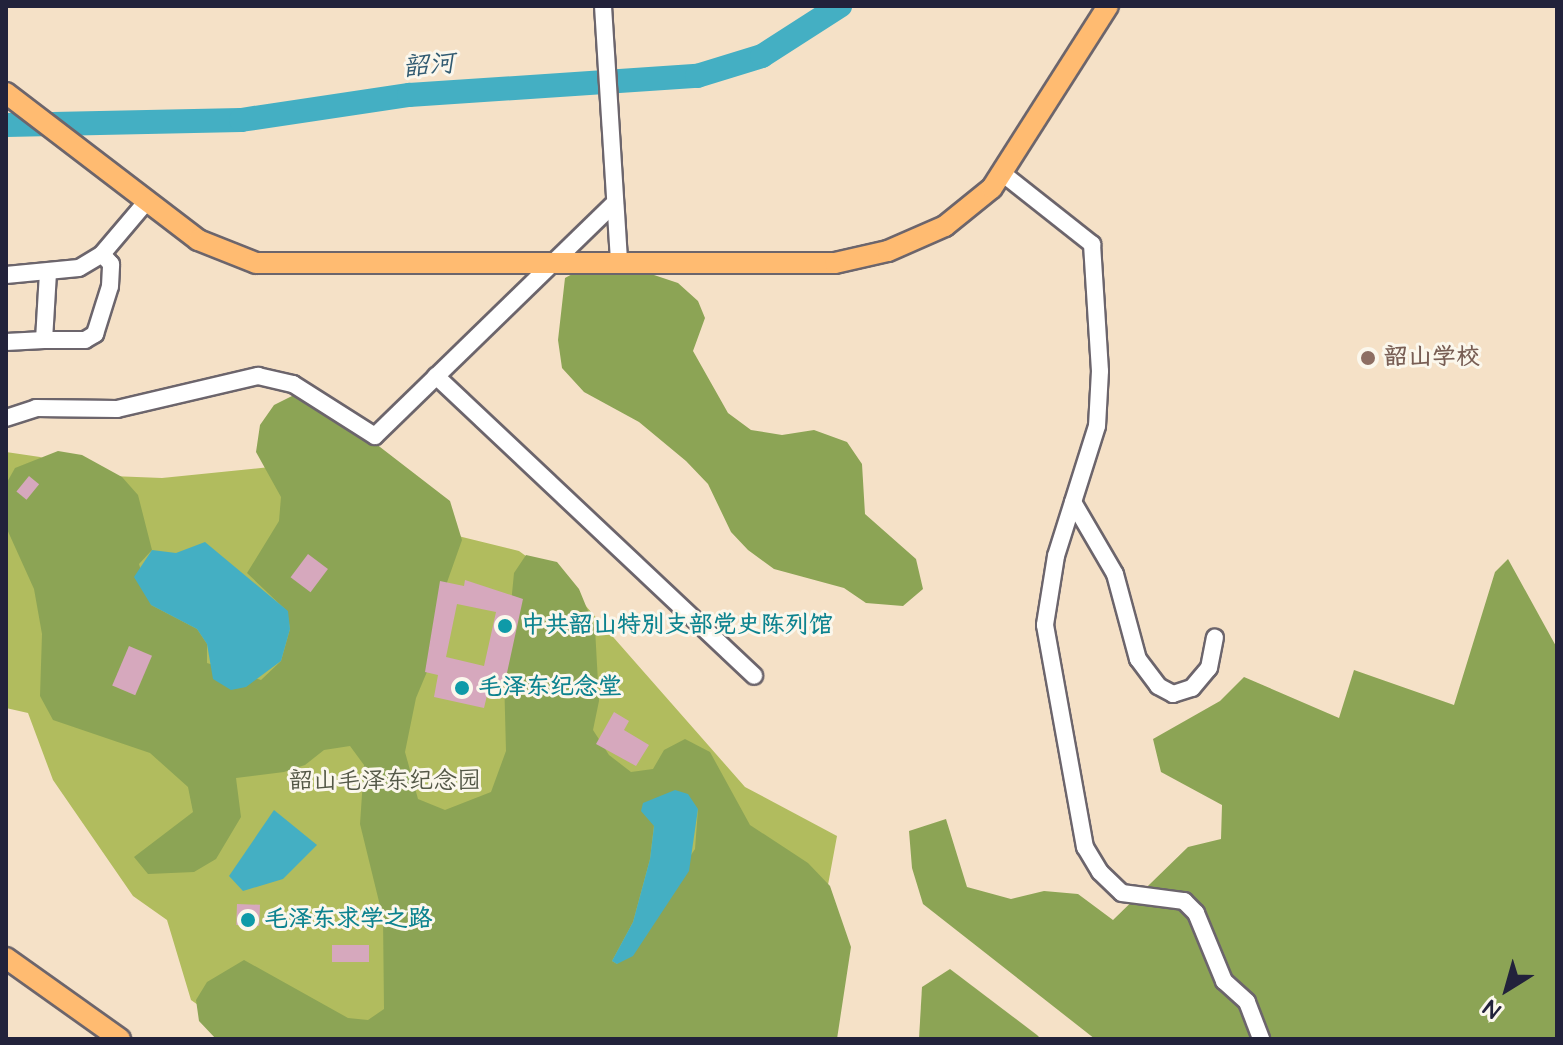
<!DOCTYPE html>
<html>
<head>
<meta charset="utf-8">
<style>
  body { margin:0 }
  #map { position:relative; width:1563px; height:1045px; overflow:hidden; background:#f5e1c7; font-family:"Architects Daughter","LXGW WenKai TC",sans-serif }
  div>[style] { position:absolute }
  .green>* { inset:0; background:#b1bc5e }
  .forest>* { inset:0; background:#8ca455 }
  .water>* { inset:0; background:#44afc3 }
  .river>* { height:24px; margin:-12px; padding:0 12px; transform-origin:12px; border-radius:12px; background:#44afc3 }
  .building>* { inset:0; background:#d6a8bd; transform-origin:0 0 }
  .roads { filter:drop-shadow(2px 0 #6c656c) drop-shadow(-2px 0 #6c656c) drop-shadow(0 2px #6c656c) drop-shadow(0 -2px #6c656c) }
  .minor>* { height:16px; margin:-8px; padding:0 8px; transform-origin:8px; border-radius:8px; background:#fff }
  .major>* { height:20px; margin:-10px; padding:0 10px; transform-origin:10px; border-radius:10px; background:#ffbb71 }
  .dots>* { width:22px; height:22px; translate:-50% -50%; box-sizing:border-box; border:4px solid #fbf7ec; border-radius:50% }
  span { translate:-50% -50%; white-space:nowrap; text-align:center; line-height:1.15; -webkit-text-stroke:6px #fbf7ec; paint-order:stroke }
  .education-label { font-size:24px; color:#785e54; font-weight:700 }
  .left { translate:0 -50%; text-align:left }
  .culture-label { font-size:24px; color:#0d838f; font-weight:700 }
  .park-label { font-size:24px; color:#545847 }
  .water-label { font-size:26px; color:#305a71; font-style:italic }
  .frame { position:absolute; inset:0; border:8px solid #22223b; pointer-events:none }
  .north { position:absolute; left:1467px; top:949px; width:80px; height:80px; -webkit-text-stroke:6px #fbf7ec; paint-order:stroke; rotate:217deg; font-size:22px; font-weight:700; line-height:32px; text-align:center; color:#22223b }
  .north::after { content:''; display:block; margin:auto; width:28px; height:36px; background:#22223b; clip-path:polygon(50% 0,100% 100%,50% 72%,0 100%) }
</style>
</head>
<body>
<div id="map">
  <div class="green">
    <i style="clip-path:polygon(6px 452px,40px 457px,86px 475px,162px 478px,270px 467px,454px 535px,519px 551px,570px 588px,745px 787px,837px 836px,823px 912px,829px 1039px,246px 1039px,191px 1000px,167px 920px,133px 896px,53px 780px,28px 713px,6px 708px)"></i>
  </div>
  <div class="forest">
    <i style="clip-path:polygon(576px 272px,651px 274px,678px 283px,698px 301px,705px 318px,693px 351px,728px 413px,751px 430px,782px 435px,814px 430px,847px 442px,862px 464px,865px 514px,916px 559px,923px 589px,903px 606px,866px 603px,844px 588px,774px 569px,748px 550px,731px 532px,708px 484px,686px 461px,639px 422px,584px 392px,562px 368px,558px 340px,565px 278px)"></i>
    <i style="clip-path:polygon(evenodd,296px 394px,358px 430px,450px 501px,462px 540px,439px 605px,434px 655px,416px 698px,405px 752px,418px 799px,445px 810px,491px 792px,506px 751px,504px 676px,514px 573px,526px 555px,557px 562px,579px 589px,595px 628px,599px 701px,593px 730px,609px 755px,631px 772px,653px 769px,664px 750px,685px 739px,710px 752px,750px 825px,808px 863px,830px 886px,851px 947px,837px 1039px,216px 1039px,199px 1021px,196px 1000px,207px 982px,244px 960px,348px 1018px,368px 1020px,384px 1009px,383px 918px,360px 824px,364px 765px,350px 746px,324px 750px,305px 765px,284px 772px,236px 778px,241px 817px,216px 859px,194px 872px,148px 874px,134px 857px,193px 812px,188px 787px,150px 753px,53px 720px,40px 696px,42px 634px,34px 589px,6px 527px,6px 484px,15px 468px,58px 451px,82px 455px,122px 477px,138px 495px,152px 550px,139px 564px,151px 605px,197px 629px,207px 644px,207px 663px,261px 680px,281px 661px,290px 629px,287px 611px,247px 573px,279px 521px,281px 497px,256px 452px,260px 425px,274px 405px,296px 394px,698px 809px,695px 849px,617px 964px,612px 961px,633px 922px,650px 859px,654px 825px,642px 811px,698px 809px)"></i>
    <i style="clip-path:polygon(1508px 559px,1557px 648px,1557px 1039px,1095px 1039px,923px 904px,912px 868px,909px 831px,946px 819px,967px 887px,1011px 899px,1044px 891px,1078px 894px,1113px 920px,1188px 847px,1221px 839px,1222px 805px,1161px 772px,1153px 739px,1220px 701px,1244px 677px,1339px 718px,1354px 670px,1454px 705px,1495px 572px)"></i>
    <i style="clip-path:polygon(950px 969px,1037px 1035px,1041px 1039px,919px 1039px,922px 987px)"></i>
  </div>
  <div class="water">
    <i style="clip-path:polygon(205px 542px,288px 611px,290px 629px,281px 661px,246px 687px,231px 690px,213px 679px,207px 644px,197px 629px,151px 605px,134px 577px,152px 550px,176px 553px)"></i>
    <i style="clip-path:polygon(675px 790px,688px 794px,698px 809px,689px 871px,633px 956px,617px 964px,612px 961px,633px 922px,650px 859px,654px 826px,641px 811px,643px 803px)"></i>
    <i style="clip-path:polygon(274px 810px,317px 845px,283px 879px,243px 891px,229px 876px)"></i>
  </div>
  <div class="river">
    <i style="left:6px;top:125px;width:235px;rotate:-1.2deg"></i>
    <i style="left:241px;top:120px;width:170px;rotate:-8.5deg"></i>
    <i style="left:409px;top:95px;width:289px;rotate:-3.8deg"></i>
    <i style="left:697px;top:76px;width:68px;rotate:-17.1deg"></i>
    <i style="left:762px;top:56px;width:93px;rotate:-32.7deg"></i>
  </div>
  <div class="building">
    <i style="left:29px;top:476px;width:13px;height:20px;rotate:39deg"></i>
    <i style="left:308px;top:554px;width:25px;height:29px;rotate:37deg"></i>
    <i style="clip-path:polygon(evenodd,465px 580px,523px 599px,505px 682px,491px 679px,484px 708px,434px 697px,438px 675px,425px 672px,440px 581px,464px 586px,465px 580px,457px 604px,496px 612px,484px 666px,446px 657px,457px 604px)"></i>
    <i style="left:129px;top:646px;width:25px;height:43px;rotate:23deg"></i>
    <i style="clip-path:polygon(614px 712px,629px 721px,624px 730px,649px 745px,636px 766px,596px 744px)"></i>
    <i style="left:237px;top:904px;width:23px;height:21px;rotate:2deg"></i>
    <i style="left:332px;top:945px;width:37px;height:17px"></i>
  </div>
  <div class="roads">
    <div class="minor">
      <i style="left:603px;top:6px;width:257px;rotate:86.4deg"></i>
      <i style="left:1002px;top:173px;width:115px;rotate:38.3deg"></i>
      <i style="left:1092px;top:244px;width:127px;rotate:86.4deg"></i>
      <i style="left:1100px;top:371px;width:55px;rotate:93.1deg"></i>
      <i style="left:1097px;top:426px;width:136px;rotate:107.5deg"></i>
      <i style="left:1056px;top:556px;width:70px;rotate:99.1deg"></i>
      <i style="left:1045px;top:625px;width:226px;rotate:79.8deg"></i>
      <i style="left:1085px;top:847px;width:29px;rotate:59deg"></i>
      <i style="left:1100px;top:872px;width:30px;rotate:44deg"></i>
      <i style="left:1122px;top:893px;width:63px;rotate:7.4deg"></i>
      <i style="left:1184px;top:901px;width:17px;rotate:45deg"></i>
      <i style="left:1196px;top:913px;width:74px;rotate:67.6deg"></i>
      <i style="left:1224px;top:981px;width:31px;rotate:42deg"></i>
      <i style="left:1247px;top:1002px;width:40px;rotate:69deg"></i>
      <i style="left:6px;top:275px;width:73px;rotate:-5.5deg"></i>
      <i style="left:79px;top:268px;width:27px;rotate:-31deg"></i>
      <i style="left:102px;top:254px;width:70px;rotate:-49.7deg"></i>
      <i style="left:44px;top:340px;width:41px"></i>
      <i style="left:85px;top:340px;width:12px;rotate:-31deg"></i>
      <i style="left:95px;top:334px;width:50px;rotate:-72.6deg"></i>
      <i style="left:110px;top:286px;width:22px;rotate:-87deg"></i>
      <i style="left:111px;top:264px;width:13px;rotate:-132deg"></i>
      <i style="left:6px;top:342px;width:38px;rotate:-3deg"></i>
      <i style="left:44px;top:340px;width:68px;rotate:-86.6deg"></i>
      <i style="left:436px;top:376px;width:437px;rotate:43.3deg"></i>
      <i style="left:6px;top:418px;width:32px;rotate:-18deg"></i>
      <i style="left:36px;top:408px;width:81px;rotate:0.7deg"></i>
      <i style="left:117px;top:409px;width:145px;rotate:-13.2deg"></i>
      <i style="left:258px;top:376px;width:36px;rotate:13deg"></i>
      <i style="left:293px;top:384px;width:97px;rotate:32.4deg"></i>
      <i style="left:375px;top:436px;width:334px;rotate:-44.2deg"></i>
      <i style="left:1073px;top:502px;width:83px;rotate:59.7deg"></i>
      <i style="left:1115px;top:574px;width:88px;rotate:74.9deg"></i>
      <i style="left:1138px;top:659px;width:34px;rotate:53deg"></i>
      <i style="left:1158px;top:686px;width:17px;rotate:28deg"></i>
      <i style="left:1173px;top:694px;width:20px;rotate:-18deg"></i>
      <i style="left:1192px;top:688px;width:26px;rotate:-50deg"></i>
      <i style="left:1209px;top:668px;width:31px;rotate:-79deg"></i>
    </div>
    <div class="major">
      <i style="left:6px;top:93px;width:242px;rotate:37.4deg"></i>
      <i style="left:198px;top:240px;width:62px;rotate:21.6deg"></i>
      <i style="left:256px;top:263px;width:579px"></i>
      <i style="left:835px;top:263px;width:54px;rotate:-12.8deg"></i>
      <i style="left:888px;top:251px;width:62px;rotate:-23.7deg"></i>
      <i style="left:945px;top:226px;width:60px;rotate:-39deg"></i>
      <i style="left:992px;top:188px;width:216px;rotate:-57.5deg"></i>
      <i style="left:6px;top:958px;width:140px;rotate:35.4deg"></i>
    </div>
  </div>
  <div class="dots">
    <i style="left:1368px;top:358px;background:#8d6e63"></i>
    <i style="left:505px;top:626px;background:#0f9aa8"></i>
    <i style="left:462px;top:688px;background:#0f9aa8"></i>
    <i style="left:248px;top:920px;background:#0f9aa8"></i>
  </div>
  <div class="education-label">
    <span class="left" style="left:1384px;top:358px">韶山学校</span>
  </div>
  <div class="culture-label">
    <span class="left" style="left:521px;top:626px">中共韶山特别支部党史陈列馆</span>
    <span class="left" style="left:478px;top:688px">毛泽东纪念堂</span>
    <span class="left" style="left:264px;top:920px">毛泽东求学之路</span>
  </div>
  <div class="park-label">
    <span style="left:385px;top:782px">韶山毛泽东纪念园</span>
  </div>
  <div class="water-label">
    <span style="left:429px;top:66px;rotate:-5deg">韶河</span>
  </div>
  <div class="frame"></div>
  <div class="north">N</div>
</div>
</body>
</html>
